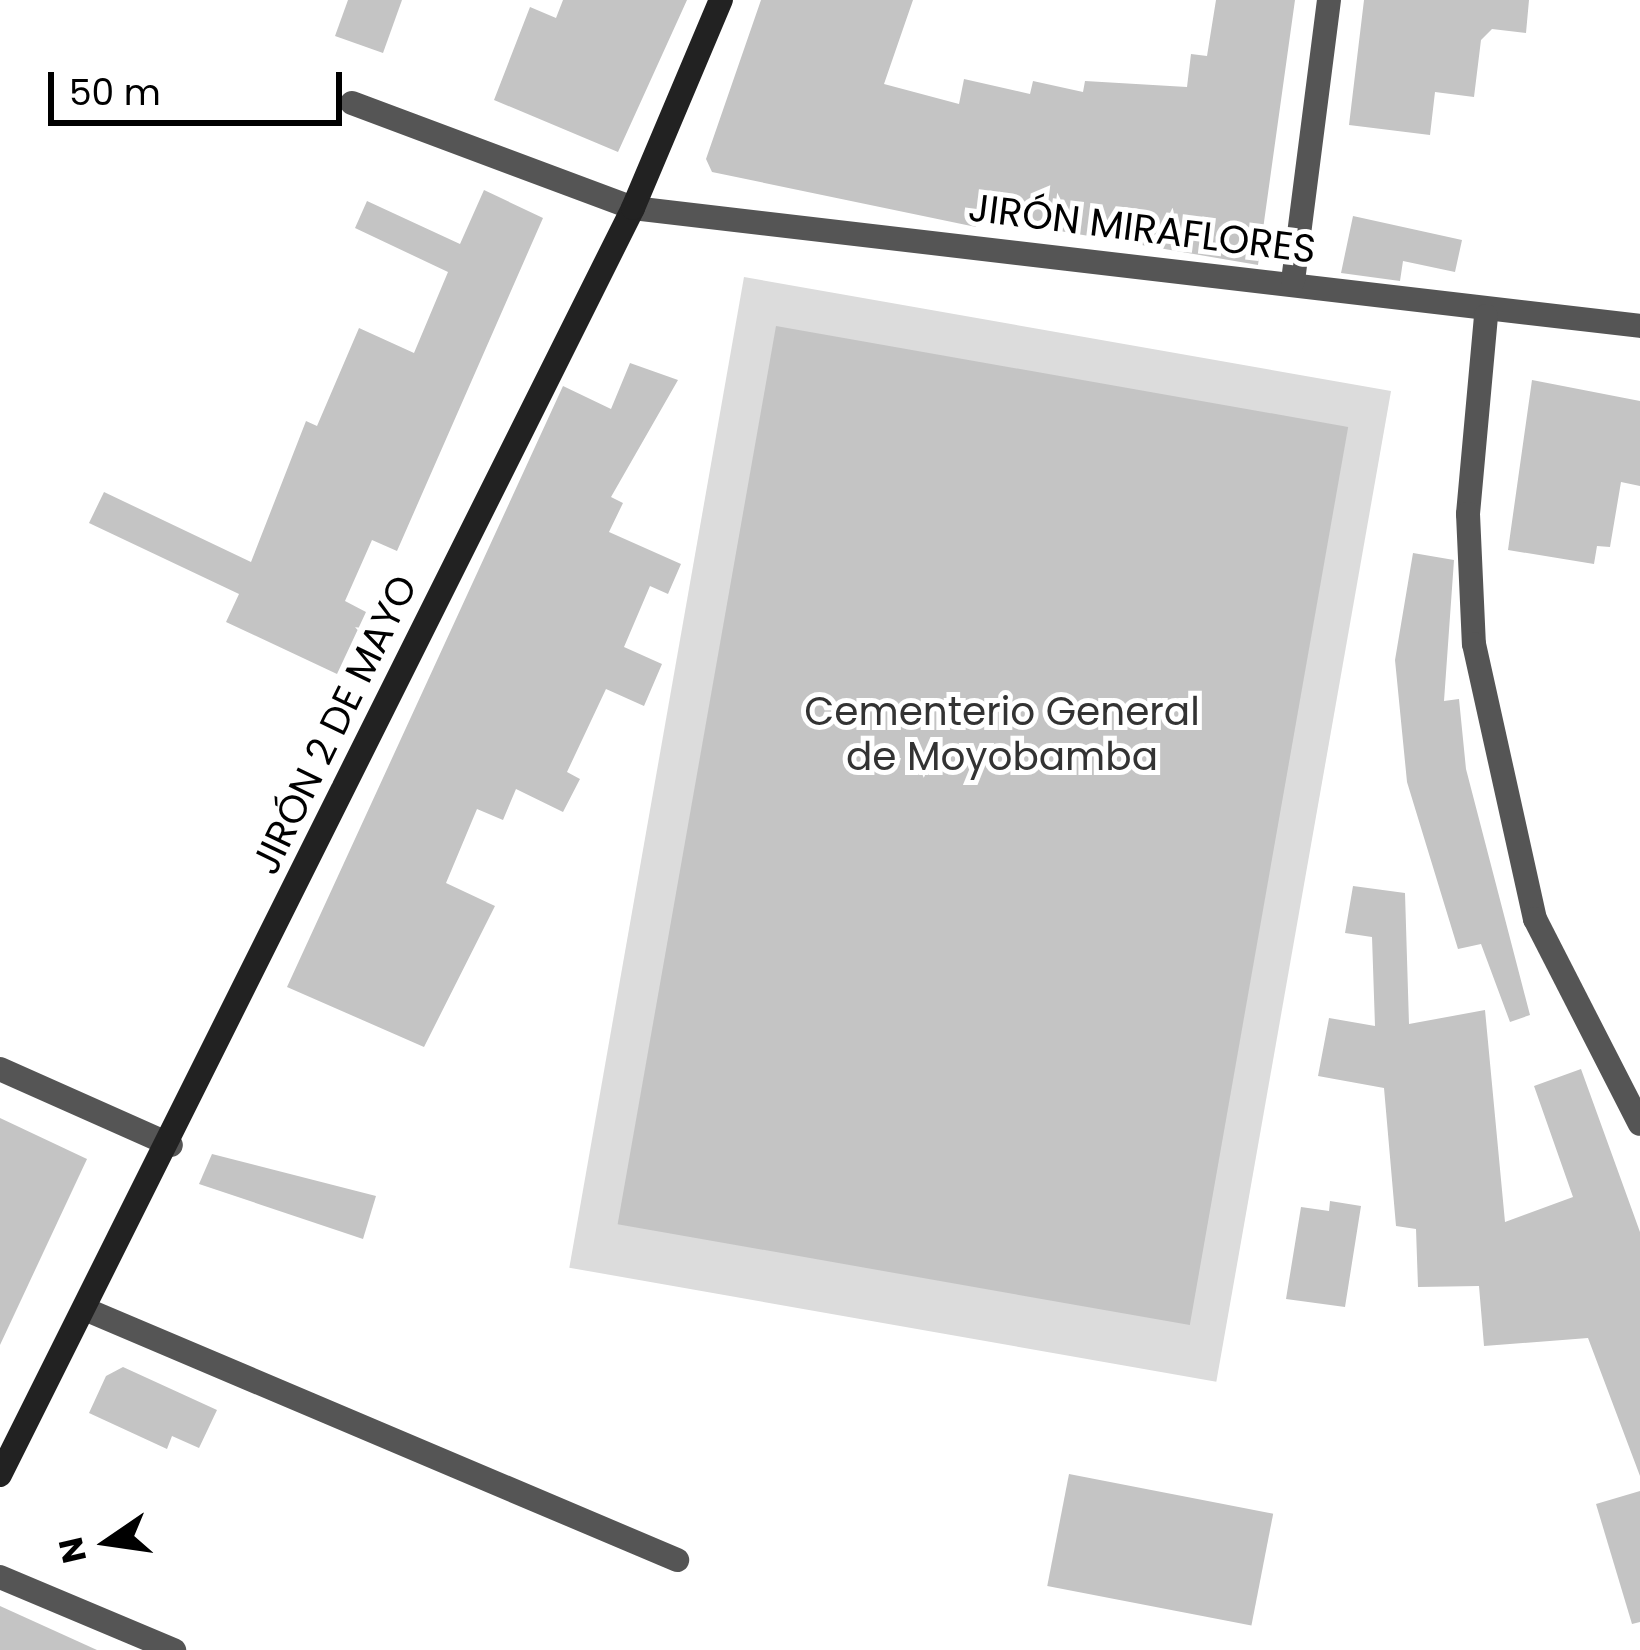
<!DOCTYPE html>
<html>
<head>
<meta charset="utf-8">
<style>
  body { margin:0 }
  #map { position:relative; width:1640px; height:1650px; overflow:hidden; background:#fff; font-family:Poppins,sans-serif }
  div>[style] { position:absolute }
  .green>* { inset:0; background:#dcdcdc; transform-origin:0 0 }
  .building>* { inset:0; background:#c4c4c4; transform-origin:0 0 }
  .street>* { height:24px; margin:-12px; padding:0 12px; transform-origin:12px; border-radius:12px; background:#555 }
  .secondary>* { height:24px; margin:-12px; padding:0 12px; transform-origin:12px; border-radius:12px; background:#222 }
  span { translate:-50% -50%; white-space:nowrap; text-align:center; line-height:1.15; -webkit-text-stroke:10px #fff; paint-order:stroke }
  .street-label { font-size:39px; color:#000 }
  .park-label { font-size:39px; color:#333 }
  .north { position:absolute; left:48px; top:1482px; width:120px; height:120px; -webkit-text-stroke:9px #fff; paint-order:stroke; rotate:257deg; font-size:33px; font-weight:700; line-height:48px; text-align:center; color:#000 }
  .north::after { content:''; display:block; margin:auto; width:42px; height:54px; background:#000; clip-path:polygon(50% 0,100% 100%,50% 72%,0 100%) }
  .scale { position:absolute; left:48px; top:72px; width:294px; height:54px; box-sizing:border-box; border:6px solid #000; border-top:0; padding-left:15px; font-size:36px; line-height:42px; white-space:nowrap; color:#000; -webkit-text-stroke:9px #fff; paint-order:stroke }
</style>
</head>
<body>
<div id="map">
  <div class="green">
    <i style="left:744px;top:277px;width:657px;height:1006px;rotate:10deg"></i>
  </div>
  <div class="building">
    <i style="clip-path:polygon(348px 0,402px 0,383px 53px,335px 36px)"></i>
    <i style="clip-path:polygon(563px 0,687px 0,618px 152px,494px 100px,530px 7px,556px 18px)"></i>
    <i style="clip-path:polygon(761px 0,913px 0,884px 84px,959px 104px,964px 79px,1030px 94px,1033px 81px,1083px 92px,1085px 81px,1187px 87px,1191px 54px,1207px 56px,1216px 0,1295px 0,1258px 265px,978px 217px,976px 227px,712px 172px,706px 159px)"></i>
    <i style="clip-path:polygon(1364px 0,1529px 0,1526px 33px,1492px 29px,1481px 40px,1474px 97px,1435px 92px,1430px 135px,1349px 125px)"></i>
    <i style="clip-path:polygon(484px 190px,543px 218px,397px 551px,372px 540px,345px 601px,366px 612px,337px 674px,226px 622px,239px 594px,89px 523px,104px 492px,251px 562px,306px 421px,317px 426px,359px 328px,414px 353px,448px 272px,355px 228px,367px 201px,460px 244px)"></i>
    <i style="clip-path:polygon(1353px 216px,1462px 240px,1455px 272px,1403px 261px,1400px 281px,1341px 273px)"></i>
    <i style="left:776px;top:326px;width:581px;height:912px;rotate:10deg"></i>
    <i style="clip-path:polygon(630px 363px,678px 380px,611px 497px,623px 503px,609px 532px,681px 564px,668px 594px,650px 586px,624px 647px,662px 664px,644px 706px,606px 689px,567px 772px,580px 779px,563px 812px,516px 789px,503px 820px,477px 809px,446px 883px,495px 906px,424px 1047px,287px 987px,563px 386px,611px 409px)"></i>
    <i style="clip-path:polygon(1532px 380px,1640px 401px,1640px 486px,1621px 482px,1610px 547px,1597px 546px,1594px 564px,1508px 550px)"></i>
    <i style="clip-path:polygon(1413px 553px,1454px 560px,1444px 701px,1459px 699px,1466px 769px,1530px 1015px,1510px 1022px,1481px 944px,1458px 949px,1407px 782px,1395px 660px)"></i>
    <i style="clip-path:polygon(1353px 886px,1405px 893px,1409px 1024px,1485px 1010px,1505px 1222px,1573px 1197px,1534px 1086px,1581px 1069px,1640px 1232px,1640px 1476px,1588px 1338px,1484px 1346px,1479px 1286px,1418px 1287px,1416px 1229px,1396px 1226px,1384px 1088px,1318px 1076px,1329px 1018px,1375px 1026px,1372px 937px,1345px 933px)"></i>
    <i style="clip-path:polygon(0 1118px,87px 1159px,0 1345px)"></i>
    <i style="clip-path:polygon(212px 1154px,376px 1196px,363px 1239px,199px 1184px)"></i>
    <i style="clip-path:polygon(1330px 1201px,1361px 1206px,1345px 1307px,1286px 1299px,1301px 1207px,1329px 1211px)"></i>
    <i style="clip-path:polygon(123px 1367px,217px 1410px,199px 1448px,172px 1436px,167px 1449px,89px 1413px,106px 1376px)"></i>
    <i style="left:1069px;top:1474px;width:208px;height:114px;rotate:11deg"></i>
    <i style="clip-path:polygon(1640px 1491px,1640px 1622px,1632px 1624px,1596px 1504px)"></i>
    <i style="clip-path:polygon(0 1606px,97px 1650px,0 1650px)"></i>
  </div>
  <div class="street">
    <i style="left:352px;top:103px;width:300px;rotate:20.5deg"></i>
    <i style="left:633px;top:208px;width:1014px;rotate:6.68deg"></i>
    <i style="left:1293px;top:281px;width:283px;rotate:-82.7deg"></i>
    <i style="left:1486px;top:316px;width:199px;rotate:95.2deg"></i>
    <i style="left:1468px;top:514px;width:130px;rotate:87.4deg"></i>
    <i style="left:1474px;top:644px;width:282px;rotate:77.5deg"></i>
    <i style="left:1535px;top:919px;width:230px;rotate:62.9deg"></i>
    <i style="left:0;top:1069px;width:187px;rotate:24deg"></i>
    <i style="left:87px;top:1310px;width:641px;rotate:22.96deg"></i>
    <i style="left:0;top:1577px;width:189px;rotate:22.8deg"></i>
  </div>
  <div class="secondary">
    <i style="left:0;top:1475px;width:1416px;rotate:-63.45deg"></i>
    <i style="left:633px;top:208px;width:226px;rotate:-67.1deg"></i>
  </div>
  <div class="street-label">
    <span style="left:1142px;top:229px;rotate:7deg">JIRÓN MIRAFLORES</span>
    <span style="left:335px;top:725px;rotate:-64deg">JIRÓN 2 DE MAYO</span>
  </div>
  <div class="park-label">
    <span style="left:1002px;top:735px">Cementerio General<br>de Moyobamba</span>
  </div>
  <div class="north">N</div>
  <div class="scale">50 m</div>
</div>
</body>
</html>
